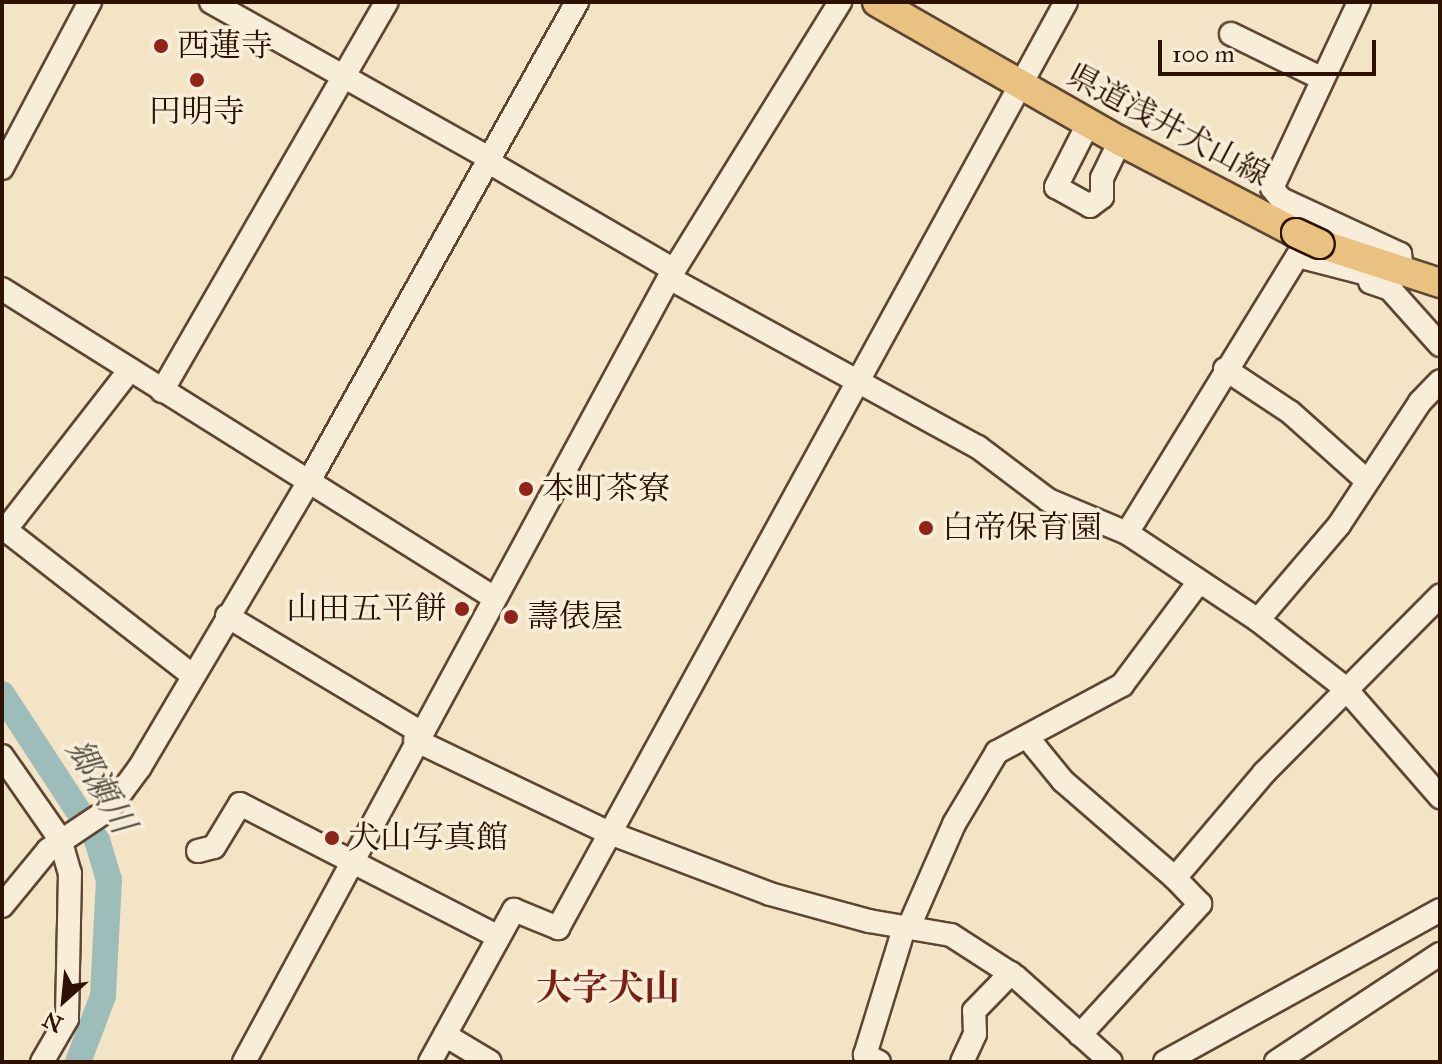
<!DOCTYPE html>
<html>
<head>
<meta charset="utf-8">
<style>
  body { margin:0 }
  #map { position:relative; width:1442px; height:1064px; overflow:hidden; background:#f2e4c5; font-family:"IM FELL Great Primer","Noto Serif JP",serif }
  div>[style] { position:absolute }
  .river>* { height:26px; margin:-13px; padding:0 13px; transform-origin:13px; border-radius:13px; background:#9dbdbb }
  .roads { filter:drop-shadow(2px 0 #5e4632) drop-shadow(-2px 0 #5e4632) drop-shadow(0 2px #5e4632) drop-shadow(0 -2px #5e4632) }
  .minor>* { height:22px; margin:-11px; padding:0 11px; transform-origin:11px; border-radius:11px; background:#f7edd9 }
  .major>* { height:28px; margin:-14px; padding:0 14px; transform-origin:14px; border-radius:14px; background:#e9c282 }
  .bridges { filter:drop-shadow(2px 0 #2d1201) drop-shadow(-2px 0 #2d1201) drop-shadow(0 2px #2d1201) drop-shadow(0 -2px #2d1201) }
  .major-bridge>* { height:28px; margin:-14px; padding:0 14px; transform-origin:14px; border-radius:14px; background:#e9c282 }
  .dots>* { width:22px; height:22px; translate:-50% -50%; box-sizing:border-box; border:4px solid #f7edd9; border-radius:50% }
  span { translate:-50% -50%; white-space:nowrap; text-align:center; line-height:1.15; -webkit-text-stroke:7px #f7edd9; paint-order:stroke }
  .poi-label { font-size:32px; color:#2d1201 }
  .left { translate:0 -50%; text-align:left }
  .right { translate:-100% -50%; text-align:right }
  .street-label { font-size:32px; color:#2d1201 }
  .water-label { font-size:34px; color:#544e42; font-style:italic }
  .quarter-label { font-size:36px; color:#7a1f14; font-weight:700 }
  .frame { position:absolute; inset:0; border:4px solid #2d1201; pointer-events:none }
  .north { position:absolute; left:24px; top:960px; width:80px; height:80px; -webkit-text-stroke:6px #f7edd9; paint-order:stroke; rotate:207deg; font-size:22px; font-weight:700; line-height:32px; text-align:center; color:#2d1201 }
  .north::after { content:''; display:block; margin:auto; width:28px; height:36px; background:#2d1201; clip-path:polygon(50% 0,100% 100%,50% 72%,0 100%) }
  .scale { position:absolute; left:1158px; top:40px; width:218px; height:36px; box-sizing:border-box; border:4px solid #2d1201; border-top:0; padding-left:10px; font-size:24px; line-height:28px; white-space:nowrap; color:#2d1201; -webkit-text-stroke:6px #f7edd9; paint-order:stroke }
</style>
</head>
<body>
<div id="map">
  <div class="river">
    <i style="left:2px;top:694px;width:174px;rotate:56.9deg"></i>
    <i style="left:97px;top:840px;width:42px;rotate:73.3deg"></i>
    <i style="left:109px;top:880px;width:116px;rotate:93deg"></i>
    <i style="left:103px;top:996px;width:71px;rotate:110.7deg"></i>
  </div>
  <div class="roads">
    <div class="minor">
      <i style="left:211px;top:2px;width:319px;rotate:29.3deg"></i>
      <i style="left:1231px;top:34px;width:100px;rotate:26.1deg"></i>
      <i style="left:1089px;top:122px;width:73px;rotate:116.9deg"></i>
      <i style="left:1056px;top:187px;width:39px;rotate:29deg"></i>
      <i style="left:1090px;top:206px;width:15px;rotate:-37deg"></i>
      <i style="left:1102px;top:197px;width:19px;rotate:-90deg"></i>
      <i style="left:1102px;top:178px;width:41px;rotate:-64.1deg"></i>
      <i style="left:487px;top:161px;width:216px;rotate:30.2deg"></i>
      <i style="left:2px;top:168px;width:188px;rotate:-62.1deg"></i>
      <i style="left:1298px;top:256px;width:96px;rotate:14.5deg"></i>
      <i style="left:1391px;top:280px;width:14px;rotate:-36deg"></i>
      <i style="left:1402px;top:272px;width:18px;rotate:-96deg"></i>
      <i style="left:1400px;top:254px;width:131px;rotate:-155.2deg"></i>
      <i style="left:1281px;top:199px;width:14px;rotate:-129deg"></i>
      <i style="left:1272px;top:188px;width:205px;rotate:-64.9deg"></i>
      <i style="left:669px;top:278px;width:352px;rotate:28.7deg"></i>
      <i style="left:978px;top:447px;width:88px;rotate:37.1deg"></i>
      <i style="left:1048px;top:500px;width:86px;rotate:22.7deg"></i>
      <i style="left:1127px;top:533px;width:157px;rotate:33.6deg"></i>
      <i style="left:1258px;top:620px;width:110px;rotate:38deg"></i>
      <i style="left:1345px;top:688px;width:145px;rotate:48.9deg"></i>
      <i style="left:1370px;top:282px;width:21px;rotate:19deg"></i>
      <i style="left:1390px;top:289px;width:75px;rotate:48.2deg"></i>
      <i style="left:2px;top:289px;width:580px;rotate:32.1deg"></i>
      <i style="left:1225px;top:369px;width:78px;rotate:33.5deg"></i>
      <i style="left:1290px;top:412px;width:102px;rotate:41.8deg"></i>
      <i style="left:162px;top:391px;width:449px;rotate:-60deg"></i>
      <i style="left:2px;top:527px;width:239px;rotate:37.9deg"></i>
      <i style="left:6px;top:529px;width:202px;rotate:-52.1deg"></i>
      <i style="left:1127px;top:533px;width:339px;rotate:-58.4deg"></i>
      <i style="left:227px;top:616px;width:225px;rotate:31deg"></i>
      <i style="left:1258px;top:620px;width:125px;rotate:-49.5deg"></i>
      <i style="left:1339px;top:525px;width:147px;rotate:-56.6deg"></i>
      <i style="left:1420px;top:402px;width:29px;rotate:-46deg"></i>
      <i style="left:1027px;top:737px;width:57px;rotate:50.7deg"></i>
      <i style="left:1063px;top:781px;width:148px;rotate:40.9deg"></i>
      <i style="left:415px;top:740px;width:213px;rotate:25.6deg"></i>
      <i style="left:607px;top:832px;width:174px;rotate:20.8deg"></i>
      <i style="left:770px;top:894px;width:103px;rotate:15.3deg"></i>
      <i style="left:869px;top:921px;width:83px;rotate:9.7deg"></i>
      <i style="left:951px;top:935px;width:77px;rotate:32.9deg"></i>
      <i style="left:1016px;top:977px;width:127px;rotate:41.8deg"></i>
      <i style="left:2px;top:756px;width:101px;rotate:55.1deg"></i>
      <i style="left:60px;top:839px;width:35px;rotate:74deg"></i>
      <i style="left:70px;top:873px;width:146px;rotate:91.2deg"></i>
      <i style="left:67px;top:1019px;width:50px;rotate:120.2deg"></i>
      <i style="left:198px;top:851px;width:16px;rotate:-14deg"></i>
      <i style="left:214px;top:847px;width:50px;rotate:-58.8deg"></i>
      <i style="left:240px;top:804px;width:291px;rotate:27.2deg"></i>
      <i style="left:2px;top:906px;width:72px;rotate:-50.6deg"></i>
      <i style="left:48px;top:850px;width:73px;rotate:-33.9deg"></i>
      <i style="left:109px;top:809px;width:52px;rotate:-53.6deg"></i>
      <i style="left:140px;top:767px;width:330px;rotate:-59.4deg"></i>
      <i style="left:308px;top:483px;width:551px;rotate:-60.78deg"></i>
      <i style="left:908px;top:929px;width:115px;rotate:-66.3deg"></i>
      <i style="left:954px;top:824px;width:84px;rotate:-59.2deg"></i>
      <i style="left:997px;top:752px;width:142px;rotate:-28.2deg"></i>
      <i style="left:1122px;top:685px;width:127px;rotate:-53.3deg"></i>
      <i style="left:445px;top:1035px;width:52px;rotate:31deg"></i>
      <i style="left:1080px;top:1035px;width:178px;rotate:-47.5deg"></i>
      <i style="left:1200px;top:904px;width:36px;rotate:-134deg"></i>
      <i style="left:1175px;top:878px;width:138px;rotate:-49.7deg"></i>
      <i style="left:1264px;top:773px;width:250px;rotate:-45.2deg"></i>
      <i style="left:244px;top:1062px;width:892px;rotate:-61.54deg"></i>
      <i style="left:669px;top:278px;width:325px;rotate:-58.2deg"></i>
      <i style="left:430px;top:1062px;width:174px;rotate:-61.1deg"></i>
      <i style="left:514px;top:910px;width:48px;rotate:22.2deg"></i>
      <i style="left:558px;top:928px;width:1056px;rotate:-61.25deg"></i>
      <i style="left:879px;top:1062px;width:16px;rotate:-153deg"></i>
      <i style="left:865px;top:1055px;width:133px;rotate:-72.9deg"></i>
      <i style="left:962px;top:1062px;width:31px;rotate:-65deg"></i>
      <i style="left:975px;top:1034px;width:23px;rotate:-92deg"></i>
      <i style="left:974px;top:1011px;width:53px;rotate:-45.8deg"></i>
      <i style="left:1165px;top:1062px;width:314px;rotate:-28.9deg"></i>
      <i style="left:1276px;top:1062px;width:196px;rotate:-33.4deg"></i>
    </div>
    <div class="major">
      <i style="left:877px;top:2px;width:280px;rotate:29.8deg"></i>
      <i style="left:1120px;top:141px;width:199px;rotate:27.6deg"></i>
      <i style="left:1320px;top:244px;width:126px;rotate:18deg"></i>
    </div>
  </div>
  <div class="bridges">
    <div class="major-bridge">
      <i style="left:1296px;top:233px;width:26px;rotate:25deg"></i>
    </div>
  </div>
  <div class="dots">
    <i style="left:161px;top:46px;background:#8f2418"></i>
    <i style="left:197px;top:80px;background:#8f2418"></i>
    <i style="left:526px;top:489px;background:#8f2418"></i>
    <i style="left:926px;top:528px;background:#8f2418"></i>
    <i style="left:462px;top:609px;background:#8f2418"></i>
    <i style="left:511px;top:617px;background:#8f2418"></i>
    <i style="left:332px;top:838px;background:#8f2418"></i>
  </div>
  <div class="poi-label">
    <span class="left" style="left:177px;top:46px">西蓮寺</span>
    <span style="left:197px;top:112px">円明寺</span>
    <span class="left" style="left:542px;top:489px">本町茶寮</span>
    <span class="left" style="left:942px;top:528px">白帝保育園</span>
    <span class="right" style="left:446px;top:609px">山田五平餅</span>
    <span class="left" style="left:527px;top:617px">壽俵屋</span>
    <span class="left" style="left:348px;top:838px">犬山写真館</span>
  </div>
  <div class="street-label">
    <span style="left:1168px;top:126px;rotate:28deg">県道浅井犬山線</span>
  </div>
  <div class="water-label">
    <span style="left:101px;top:786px;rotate:60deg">郷瀬川</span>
  </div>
  <div class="quarter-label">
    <span style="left:608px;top:989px">大字犬山</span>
  </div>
  <div class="frame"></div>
  <div class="north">N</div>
  <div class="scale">100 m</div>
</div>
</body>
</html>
